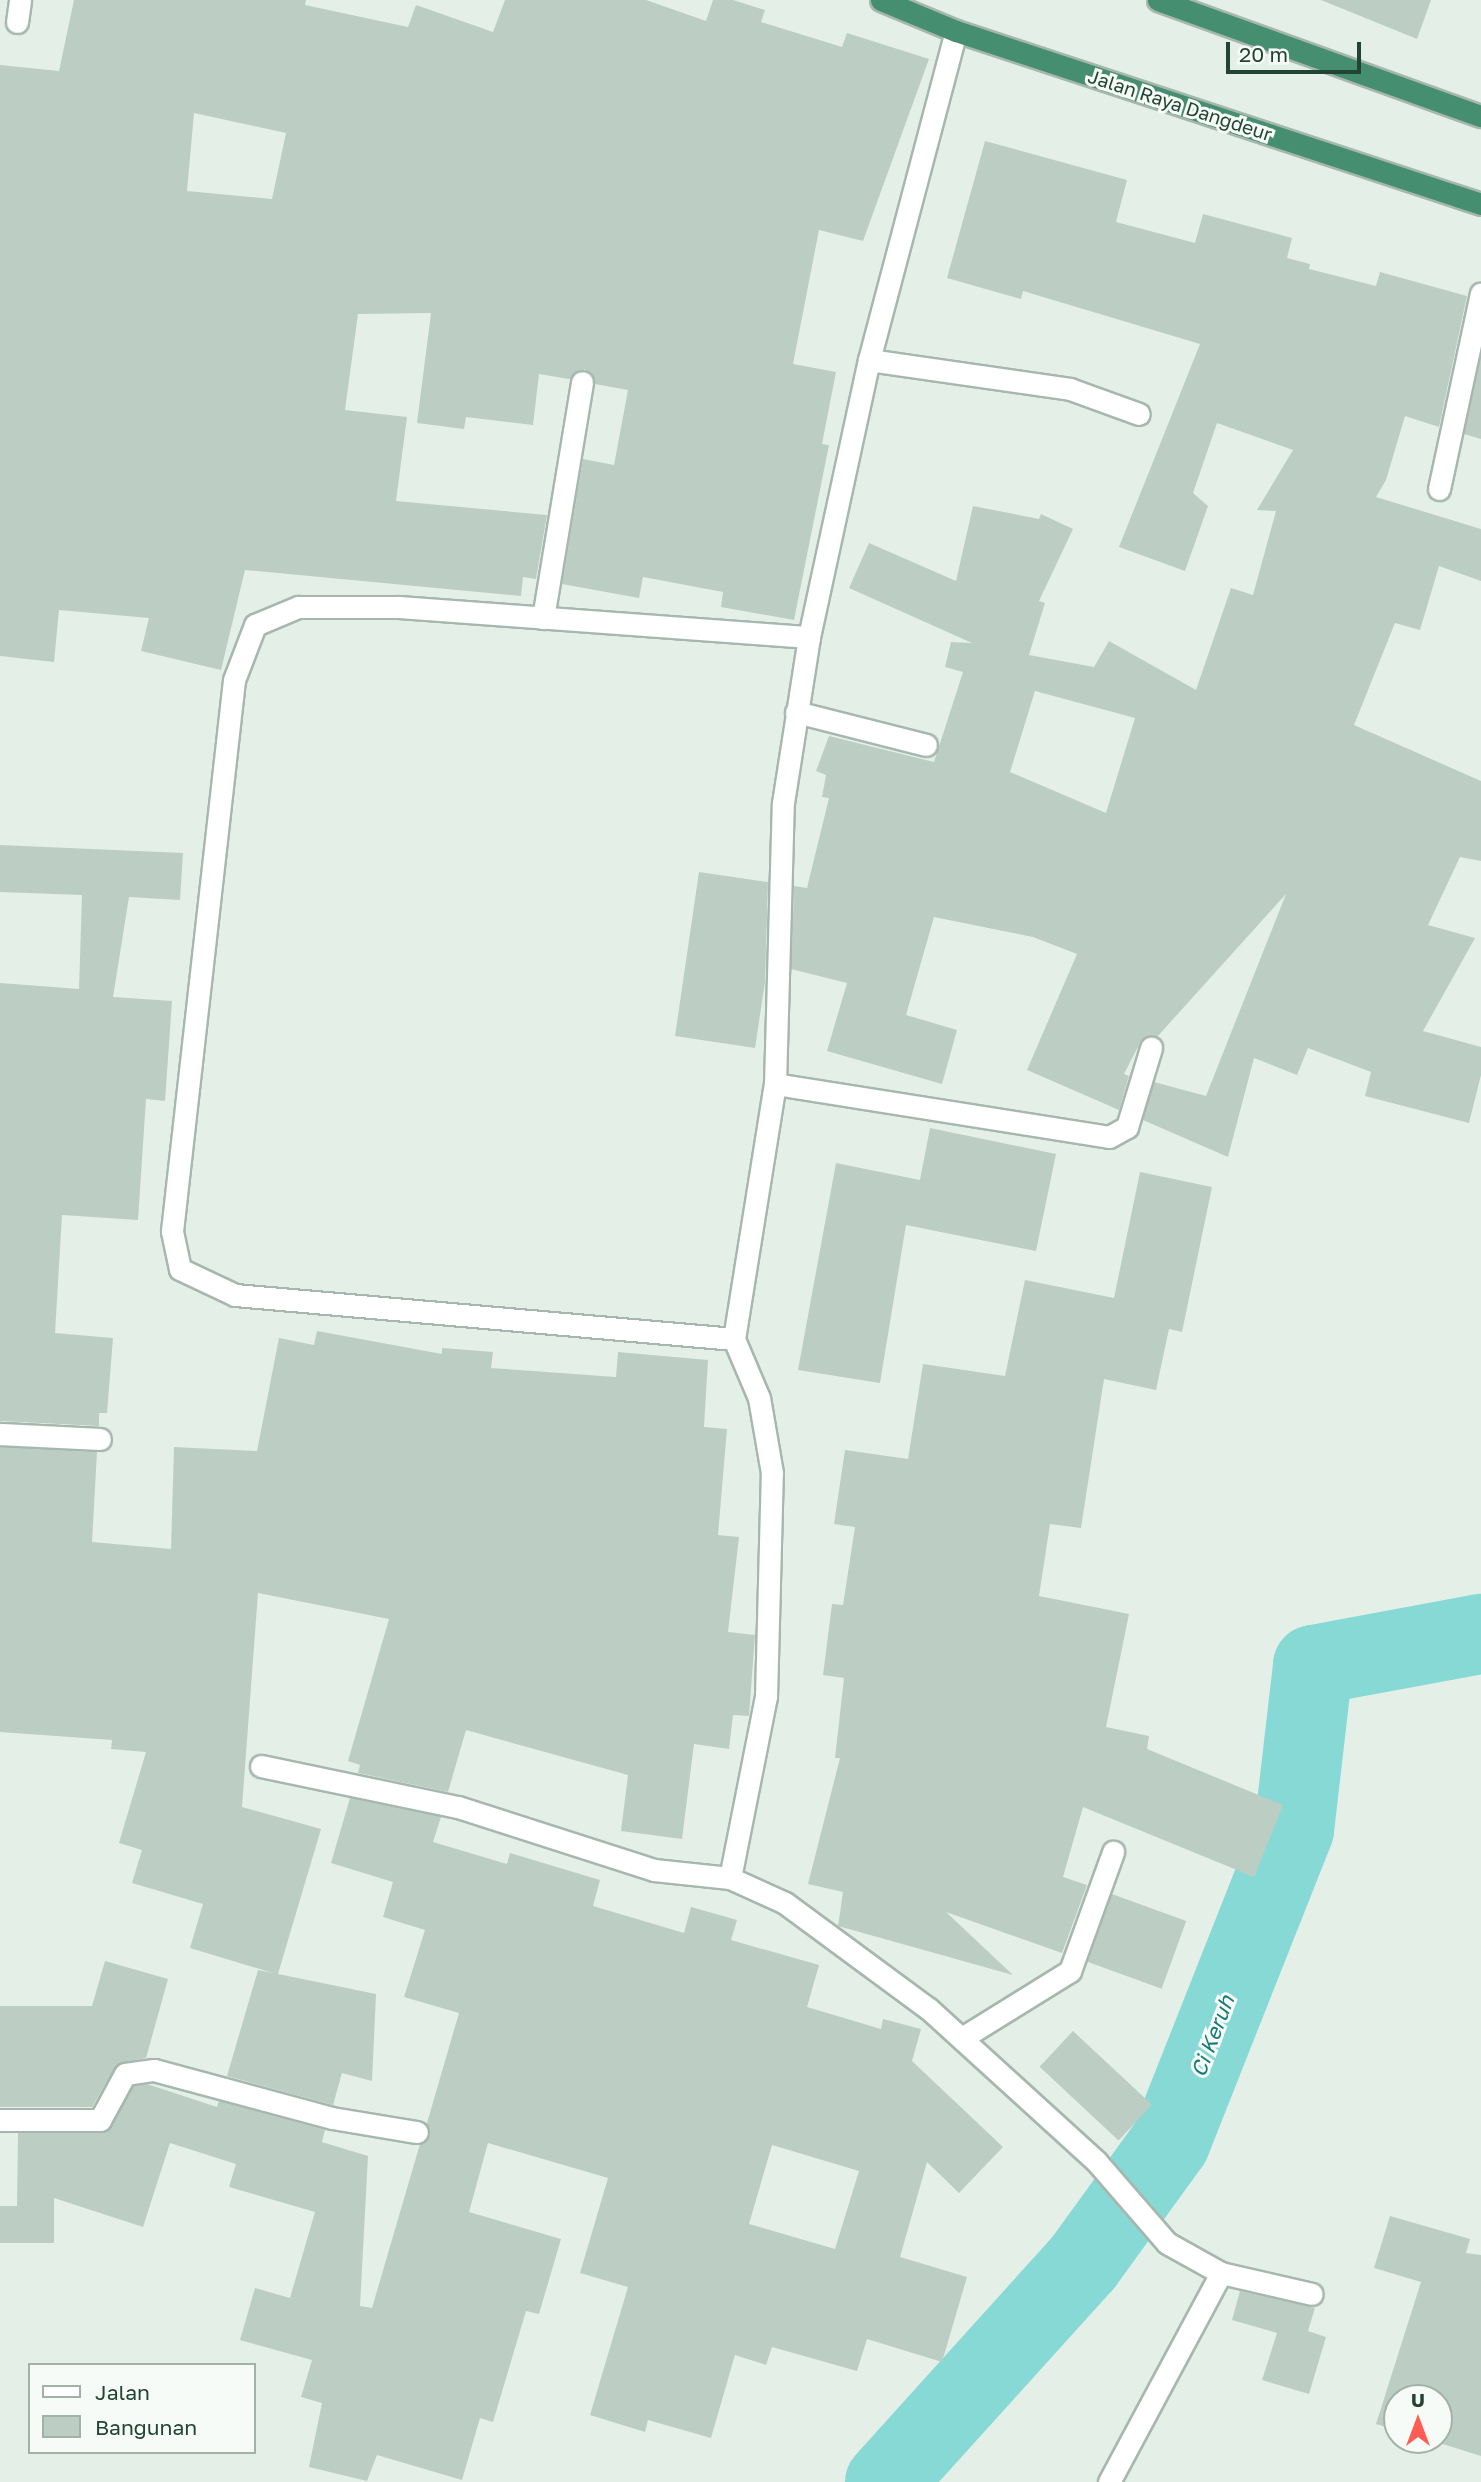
<!DOCTYPE html>
<html>
<head>
<meta charset="utf-8">
<style>
  body { margin:0 }
  #map { position:relative; width:1481px; height:2482px; overflow:hidden; background:#e4efe8; font-family:"Golos Text",sans-serif }
  div>[style] { position:absolute }
  .river>* { height:80px; margin:-40px; padding:0 40px; transform-origin:40px; border-radius:40px; background:#87d9d6 }
  .building>* { inset:0; background:#bccec3; transform-origin:0 0 }
  .roads { filter:drop-shadow(2px 0 #a6b8ae) drop-shadow(-2px 0 #a6b8ae) drop-shadow(0 2px #a6b8ae) drop-shadow(0 -2px #a6b8ae) }
  .service>* { height:21px; margin:-10.5px; padding:0 10.5px; transform-origin:10.5px; border-radius:10.5px; background:#fff }
  .minor>* { height:21px; margin:-10.5px; padding:0 10.5px; transform-origin:10.5px; border-radius:10.5px; background:#fff }
  .trunk>* { height:21px; margin:-10.5px; padding:0 10.5px; transform-origin:10.5px; border-radius:10.5px; background:#468e70 }
  span { translate:-50% -50%; white-space:nowrap; text-align:center; line-height:1.15; -webkit-text-stroke:6px #f6fbf7; paint-order:stroke }
  .street-label { font-size:19px; color:#214434 }
  .water-label { font-size:21px; color:#147b78; font-style:italic }
  .legend { position:absolute; left:28px; top:2363px; width:228px; height:91px; box-sizing:border-box; background:#f6fbf7; border:2px solid #a1b2a9; margin:0; padding:9px 12px; list-style:none; font-size:21px; color:#214434 }
  .legend li { display:flex; align-items:center; gap:14px; height:35px }
  .legend b { width:35px; border:2px solid #a1b2a9 }
  .north { position:absolute; left:1383px; top:2384px; width:70px; height:70px; box-sizing:border-box; background:#f6fbf7; border:2px solid #a1b2a9; border-radius:50%; rotate:0deg; font-size:19px; font-weight:700; line-height:28px; text-align:center; color:#214434 }
  .north::after { content:''; display:block; margin:auto; width:24px; height:32px; background:#ff5c53; clip-path:polygon(50% 0,100% 100%,50% 72%,0 100%) }
  .scale { position:absolute; left:1226px; top:42px; width:135px; height:32px; box-sizing:border-box; border:4px solid #214434; border-top:0; padding-left:9px; font-size:21px; line-height:24px; white-space:nowrap; color:#214434; -webkit-text-stroke:5px #f6fbf7; paint-order:stroke }
</style>
</head>
<body>
<div id="map">
  <div class="river">
    <i style="left:885px;top:2482px;width:295px;rotate:-47.9deg"></i>
    <i style="left:1083px;top:2263px;width:148px;rotate:-54.1deg"></i>
    <i style="left:1170px;top:2143px;width:337px;rotate:-68.4deg"></i>
    <i style="left:1294px;top:1830px;width:166px;rotate:-83.4deg"></i>
    <i style="left:1313px;top:1665px;width:171px;rotate:-10.5deg"></i>
  </div>
  <div class="building">
    <i style="clip-path:polygon(evenodd,74px 0,306px 0,305px 5px,408px 27px,416px 5px,493px 32px,505px 0,646px 0,706px 21px,713px 0,733px 0,765px 10px,761px 22px,842px 47px,847px 33px,929px 59px,863px 241px,819px 230px,793px 364px,836px 372px,822px 444px,829px 445px,794px 620px,721px 607px,723px 592px,643px 577px,639px 598px,562px 584px,583px 459px,614px 465px,628px 390px,595px 384px,585px 369px,569px 379px,539px 374px,533px 425px,466px 417px,464px 429px,417px 423px,431px 313px,358px 314px,345px 410px,407px 417px,396px 501px,547px 515px,536px 579px,523px 577px,521px 596px,245px 570px,221px 670px,141px 651px,149px 618px,59px 610px,54px 662px,0 656px,0 65px,59px 71px,74px 0,194px 113px,286px 133px,272px 199px,187px 191px,194px 113px)"></i>
    <i style="clip-path:polygon(1321px 0,1431px 0,1417px 39px)"></i>
    <i style="clip-path:polygon(evenodd,985px 141px,1127px 180px,1116px 222px,1195px 243px,1203px 214px,1292px 238px,1287px 258px,1310px 264px,1309px 269px,1376px 286px,1380px 272px,1467px 296px,1439px 427px,1405px 416px,1386px 480px,1376px 497px,1481px 529px,1481px 581px,1439px 566px,1420px 630px,1395px 623px,1354px 725px,1481px 781px,1481px 861px,1460px 857px,1428px 925px,1475px 938px,1423px 1031px,1481px 1047px,1481px 1075px,1469px 1123px,1365px 1096px,1371px 1072px,1308px 1048px,1297px 1075px,1254px 1058px,1228px 1157px,1143px 1120px,1154px 1082px,1206px 1096px,1286px 894px,1157px 1037px,1142px 1039px,1124px 1074px,1129px 1076px,1119px 1110px,1027px 1070px,1077px 954px,1033px 937px,934px 917px,906px 1015px,957px 1030px,942px 1084px,827px 1051px,847px 983px,791px 969px,794px 886px,807px 888px,829px 798px,822px 797px,826px 775px,816px 771px,829px 736px,934px 762px,963px 672px,945px 667px,951px 642px,972px 643px,849px 588px,869px 543px,956px 581px,973px 506px,1039px 519px,1041px 514px,1073px 529px,1039px 601px,1045px 603px,1029px 655px,1094px 667px,1109px 641px,1196px 690px,1231px 588px,1253px 595px,1276px 511px,1257px 510px,1293px 450px,1217px 423px,1193px 493px,1208px 506px,1185px 571px,1119px 547px,1200px 344px,1023px 291px,1021px 299px,947px 278px,985px 141px,1035px 691px,1135px 718px,1106px 813px,1010px 772px,1035px 691px)"></i>
    <i style="clip-path:polygon(1481px 356px,1481px 439px,1464px 434px)"></i>
    <i style="clip-path:polygon(0 845px,183px 853px,180px 900px,129px 897px,113px 997px,172px 1001px,165px 1101px,146px 1099px,138px 1220px,62px 1215px,55px 1333px,113px 1338px,107px 1413px,99px 1413px,99px 1426px,0 1421px,0 983px,79px 989px,82px 895px,0 892px)"></i>
    <i style="clip-path:polygon(699px 872px,768px 882px,765px 982px,755px 1048px,675px 1036px)"></i>
    <i style="clip-path:polygon(930px 1128px,1056px 1154px,1036px 1251px,906px 1225px,880px 1383px,798px 1370px,836px 1163px,920px 1180px)"></i>
    <i style="clip-path:polygon(1140px 1172px,1212px 1187px,1182px 1332px,1169px 1329px,1156px 1390px,1104px 1379px,1081px 1528px,1050px 1524px,1039px 1596px,1129px 1614px,1106px 1727px,1149px 1736px,1147px 1749px,1283px 1805px,1254px 1877px,1083px 1807px,1063px 1877px,1087px 1885px,1062px 1953px,946px 1912px,1013px 1975px,838px 1926px,843px 1892px,808px 1884px,840px 1758px,835px 1758px,844px 1678px,823px 1675px,832px 1604px,843px 1605px,855px 1527px,834px 1524px,845px 1450px,908px 1459px,923px 1364px,1005px 1376px,1025px 1280px,1114px 1298px)"></i>
    <i style="clip-path:polygon(317px 1331px,442px 1354px,442px 1348px,493px 1352px,491px 1368px,616px 1377px,618px 1352px,708px 1360px,704px 1427px,727px 1429px,718px 1535px,739px 1537px,728px 1632px,755px 1635px,749px 1716px,733px 1715px,729px 1749px,694px 1744px,682px 1839px,621px 1831px,628px 1775px,466px 1730px,448px 1792px,358px 1773px,360px 1765px,348px 1761px,389px 1619px,258px 1593px,242px 1807px,321px 1829px,278px 1974px,376px 1994px,372px 2081px,342px 2073px,333px 2105px,227px 2076px,258px 1970px,273px 1973px,190px 1948px,203px 1904px,132px 1883px,142px 1850px,119px 1843px,146px 1752px,111px 1749px,112px 1740px,0 1732px,0 1447px,97px 1452px,92px 1542px,171px 1549px,174px 1447px,257px 1451px,279px 1338px,314px 1345px)"></i>
    <i style="clip-path:polygon(evenodd,350px 1798px,441px 1817px,433px 1842px,507px 1864px,510px 1853px,600px 1880px,593px 1906px,684px 1933px,691px 1907px,737px 1920px,731px 1940px,819px 1965px,807px 2007px,881px 2029px,883px 2019px,921px 2029px,912px 2061px,1003px 2147px,959px 2193px,927px 2162px,900px 2257px,967px 2277px,942px 2362px,867px 2339px,857px 2371px,772px 2347px,766px 2365px,735px 2355px,711px 2438px,648px 2420px,645px 2432px,590px 2415px,628px 2287px,580px 2273px,608px 2178px,488px 2143px,469px 2212px,561px 2239px,539px 2314px,526px 2311px,493px 2422px,480px 2418px,462px 2480px,377px 2455px,367px 2481px,309px 2467px,322px 2403px,301px 2397px,312px 2360px,240px 2340px,255px 2288px,290px 2298px,315px 2212px,229px 2187px,236px 2164px,170px 2143px,143px 2227px,54px 2198px,54px 2243px,0 2243px,0 2206px,17px 2206px,18px 2133px,106px 2132px,133px 2086px,147px 2084px,217px 2107px,219px 2101px,325px 2130px,322px 2142px,368px 2156px,360px 2306px,372px 2308px,420px 2144px,430px 2135px,427px 2123px,459px 2013px,404px 1997px,425px 1930px,383px 1917px,393px 1882px,331px 1863px,350px 1798px,772px 2145px,859px 2171px,835px 2249px,749px 2224px,772px 2145px)"></i>
    <i style="left:1112px;top:1894px;width:79px;height:72px;rotate:20deg"></i>
    <i style="clip-path:polygon(105px 1961px,168px 1979px,146px 2058px,117px 2064px,92px 2107px,0 2107px,0 2006px,92px 2006px)"></i>
    <i style="left:1073px;top:2031px;width:108px;height:49px;rotate:43deg"></i>
    <i style="clip-path:polygon(1390px 2216px,1470px 2239px,1466px 2253px,1481px 2255px,1481px 2456px,1430px 2440px,1439px 2440px,1439px 2398px,1397px 2398px,1397px 2430px,1376px 2424px,1421px 2282px,1374px 2268px)"></i>
    <i style="clip-path:polygon(1240px 2291px,1315px 2308px,1308px 2331px,1326px 2337px,1309px 2394px,1262px 2380px,1277px 2333px,1232px 2320px)"></i>
  </div>
  <div class="roads">
    <div class="service">
      <i style="left:17px;top:22px;width:22px;rotate:-82deg"></i>
      <i style="left:869px;top:360px;width:203px;rotate:8.2deg"></i>
      <i style="left:1070px;top:389px;width:73px;rotate:19.9deg"></i>
      <i style="left:796px;top:712px;width:134px;rotate:14.2deg"></i>
      <i style="left:962px;top:2038px;width:127px;rotate:-31.8deg"></i>
      <i style="left:1070px;top:1971px;width:127px;rotate:-70.1deg"></i>
    </div>
    <div class="minor">
      <i style="left:1439px;top:489px;width:200px;rotate:-77.9deg"></i>
      <i style="left:543px;top:618px;width:239px;rotate:-80.6deg"></i>
      <i style="left:775px;top:1084px;width:338px;rotate:9deg"></i>
      <i style="left:1109px;top:1137px;width:21px;rotate:-29deg"></i>
      <i style="left:1127px;top:1127px;width:83px;rotate:-73.1deg"></i>
      <i style="left:734px;top:1339px;width:501px;rotate:-174.96deg"></i>
      <i style="left:235px;top:1295px;width:61px;rotate:-154.7deg"></i>
      <i style="left:180px;top:1269px;width:39px;rotate:-102deg"></i>
      <i style="left:172px;top:1231px;width:554px;rotate:-83.58deg"></i>
      <i style="left:234px;top:680px;width:59px;rotate:-69.1deg"></i>
      <i style="left:255px;top:625px;width:47px;rotate:-22.7deg"></i>
      <i style="left:298px;top:607px;width:101px"></i>
      <i style="left:399px;top:607px;width:411px;rotate:4.2deg"></i>
      <i style="left:0;top:1434px;width:100px;rotate:2.9deg"></i>
      <i style="left:261px;top:1766px;width:201px;rotate:11.8deg"></i>
      <i style="left:458px;top:1807px;width:206px;rotate:17.8deg"></i>
      <i style="left:654px;top:1870px;width:76px;rotate:6deg"></i>
      <i style="left:730px;top:1878px;width:60px;rotate:24.4deg"></i>
      <i style="left:785px;top:1903px;width:179px;rotate:36.4deg"></i>
      <i style="left:929px;top:2009px;width:226px;rotate:42.3deg"></i>
      <i style="left:1096px;top:2161px;width:108px;rotate:49.1deg"></i>
      <i style="left:1167px;top:2243px;width:62px;rotate:29.1deg"></i>
      <i style="left:1221px;top:2273px;width:93px;rotate:13deg"></i>
      <i style="left:730px;top:1878px;width:185px;rotate:-78.8deg"></i>
      <i style="left:766px;top:1697px;width:224px;rotate:-88.5deg"></i>
      <i style="left:772px;top:1473px;width:76px;rotate:-99.8deg"></i>
      <i style="left:759px;top:1398px;width:64px;rotate:-113deg"></i>
      <i style="left:734px;top:1339px;width:258px;rotate:-80.9deg"></i>
      <i style="left:775px;top:1084px;width:281px;rotate:-88.4deg"></i>
      <i style="left:783px;top:803px;width:168px;rotate:-81.1deg"></i>
      <i style="left:809px;top:637px;width:283px;rotate:-77.8deg"></i>
      <i style="left:869px;top:360px;width:340px;rotate:-75.2deg"></i>
      <i style="left:0;top:2120px;width:100px"></i>
      <i style="left:100px;top:2120px;width:52px;rotate:-61.5deg"></i>
      <i style="left:125px;top:2074px;width:29px;rotate:-8deg"></i>
      <i style="left:154px;top:2070px;width:184px;rotate:15.1deg"></i>
      <i style="left:332px;top:2118px;width:86px;rotate:9.4deg"></i>
      <i style="left:1109px;top:2482px;width:237px;rotate:-61.8deg"></i>
    </div>
    <div class="trunk">
      <i style="left:881px;top:0;width:81px;rotate:22.5deg"></i>
      <i style="left:956px;top:31px;width:553px;rotate:18.24deg"></i>
      <i style="left:1158px;top:0;width:343px;rotate:19.8deg"></i>
    </div>
  </div>
  <div class="street-label">
    <span style="left:1180px;top:105px;rotate:18deg">Jalan Raya Dangdeur</span>
  </div>
  <div class="water-label">
    <span style="left:1212px;top:2036px;rotate:-69deg">Ci Keruh</span>
  </div>
  <ul class="legend">
  <li><b style="height:9px;background:#fff"></b>Jalan</li>
  <li><b style="height:19px;background:#bccec3"></b>Bangunan</li>
  </ul>
  <div class="north">U</div>
  <div class="scale">20 m</div>
</div>
</body>
</html>
